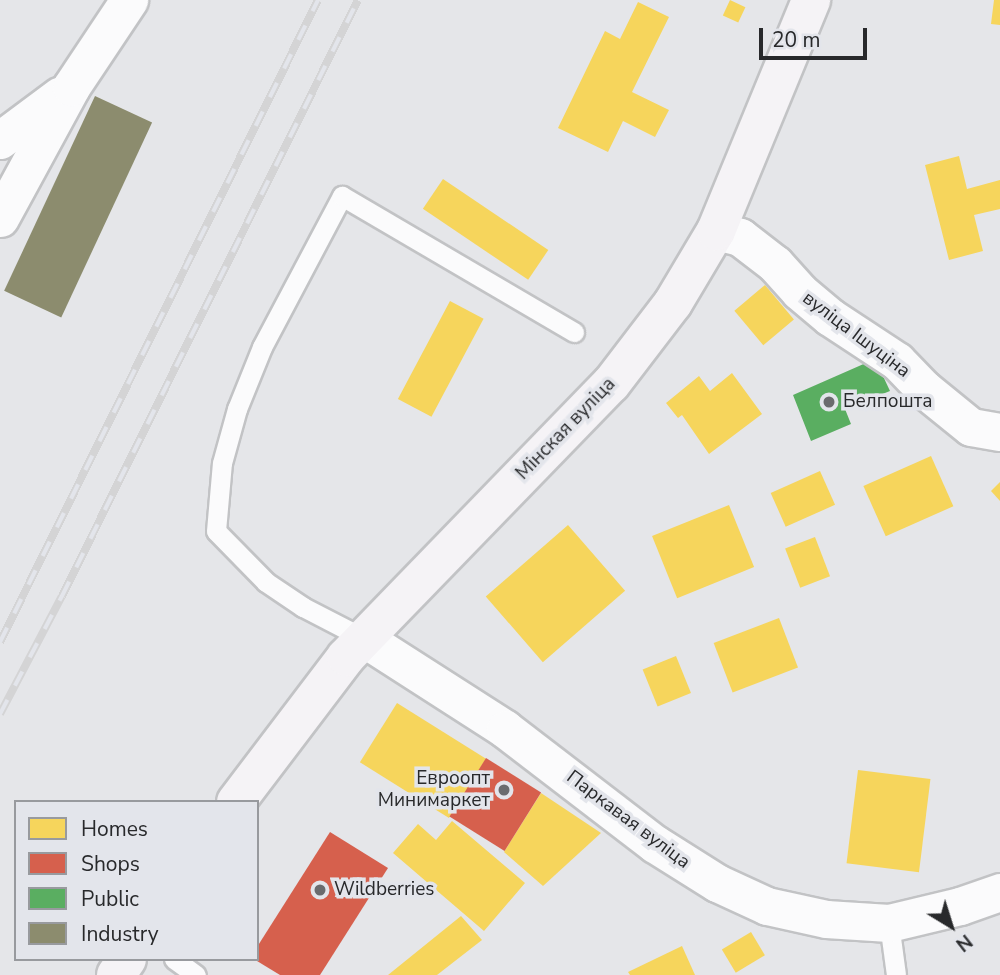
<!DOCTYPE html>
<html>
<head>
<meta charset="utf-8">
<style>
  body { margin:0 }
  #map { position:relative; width:1000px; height:975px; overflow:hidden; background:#e5e6e9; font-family:"Nunito Sans",sans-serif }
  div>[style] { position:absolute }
  .homes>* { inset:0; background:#f6d55c; transform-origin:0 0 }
  .shops>* { inset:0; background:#d6604d; transform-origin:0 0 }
  .public>* { inset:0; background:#5aae61 }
  .industry>* { inset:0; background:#8c8c6e; transform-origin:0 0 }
  .roads { filter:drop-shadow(2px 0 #c2c3c5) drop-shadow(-2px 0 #c2c3c5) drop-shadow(0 2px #c2c3c5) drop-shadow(0 -2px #c2c3c5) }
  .lane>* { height:19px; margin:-9.5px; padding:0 9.5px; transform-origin:9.5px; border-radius:9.5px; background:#fbfbfc }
  .street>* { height:37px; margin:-18.5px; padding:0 18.5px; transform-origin:18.5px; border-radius:18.5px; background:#fbfbfc }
  .secondary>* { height:38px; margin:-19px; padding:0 19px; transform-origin:19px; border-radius:19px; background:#f5f3f6 }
  .rail>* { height:8px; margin-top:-4px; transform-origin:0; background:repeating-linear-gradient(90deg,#e3e5eb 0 16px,#d4d4d5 0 32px); box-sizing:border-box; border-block:2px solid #d4d4d5 }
  .dots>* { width:19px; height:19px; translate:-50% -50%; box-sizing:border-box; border:4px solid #e3e5eb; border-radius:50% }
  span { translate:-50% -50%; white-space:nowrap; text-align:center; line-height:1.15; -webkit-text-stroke:7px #e3e5eb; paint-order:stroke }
  .street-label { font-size:19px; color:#28292b }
  .poi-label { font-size:19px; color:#28292b }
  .left { translate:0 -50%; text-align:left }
  .right { translate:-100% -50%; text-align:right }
  .legend { position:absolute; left:14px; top:800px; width:245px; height:161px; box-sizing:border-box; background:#e3e5eb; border:2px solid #989a9e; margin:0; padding:9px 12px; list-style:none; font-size:21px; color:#28292b }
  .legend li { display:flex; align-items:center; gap:14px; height:35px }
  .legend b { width:35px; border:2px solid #989a9e }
  .north { position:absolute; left:916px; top:891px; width:70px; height:70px; -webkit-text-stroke:5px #e3e5eb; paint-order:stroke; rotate:142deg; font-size:19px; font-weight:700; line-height:28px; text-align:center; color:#28292b }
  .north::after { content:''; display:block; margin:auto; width:24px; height:32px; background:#28292b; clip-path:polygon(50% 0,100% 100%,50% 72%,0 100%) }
  .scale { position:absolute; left:759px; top:28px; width:108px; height:32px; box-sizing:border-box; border:4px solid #28292b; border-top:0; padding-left:9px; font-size:21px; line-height:24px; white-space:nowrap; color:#28292b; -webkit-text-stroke:5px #e3e5eb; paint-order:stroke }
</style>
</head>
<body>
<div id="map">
  <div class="homes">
    <i style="left:730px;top:0;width:17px;height:17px;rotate:25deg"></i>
    <i style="clip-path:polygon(994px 0,1000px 0,1000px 25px,991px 24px)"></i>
    <i style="clip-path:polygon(638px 2px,669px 17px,632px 92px,669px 110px,655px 137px,623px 121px,608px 152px,558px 128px,605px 31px,620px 39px)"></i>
    <i style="clip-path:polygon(959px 156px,967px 189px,1000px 180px,1000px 209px,974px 215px,983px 251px,949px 260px,925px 165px)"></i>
    <i style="left:443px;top:179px;width:127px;height:36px;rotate:34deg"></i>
    <i style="left:765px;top:285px;width:45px;height:40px;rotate:50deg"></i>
    <i style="left:450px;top:301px;width:38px;height:111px;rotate:28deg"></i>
    <i style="clip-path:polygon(732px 373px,762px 414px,709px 454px,682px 415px,678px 418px,666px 403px,699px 376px,710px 391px)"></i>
    <i style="left:931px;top:456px;width:55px;height:74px;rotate:66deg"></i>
    <i style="left:820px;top:471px;width:37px;height:54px;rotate:66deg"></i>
    <i style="clip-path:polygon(1000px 482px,1000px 501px,991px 491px)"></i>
    <i style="left:729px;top:505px;width:67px;height:83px;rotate:68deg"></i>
    <i style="left:568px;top:525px;width:87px;height:109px;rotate:49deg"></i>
    <i style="left:815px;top:537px;width:42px;height:32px;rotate:69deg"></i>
    <i style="left:779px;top:618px;width:53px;height:70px;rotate:69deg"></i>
    <i style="left:676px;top:656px;width:40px;height:36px;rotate:68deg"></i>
    <i style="left:397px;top:703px;width:105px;height:70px;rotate:32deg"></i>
    <i style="left:858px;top:770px;width:73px;height:94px;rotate:7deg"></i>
    <i style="clip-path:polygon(541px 793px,601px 833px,543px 886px,504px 852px)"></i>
    <i style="clip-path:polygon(452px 821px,525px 883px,484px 931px,393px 853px,418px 824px,436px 840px)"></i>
    <i style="clip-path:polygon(461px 916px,482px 940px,437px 975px,388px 975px)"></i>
    <i style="left:751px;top:932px;width:27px;height:34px;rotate:59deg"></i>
    <i style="clip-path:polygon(682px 946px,695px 975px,630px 975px,628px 972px)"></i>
  </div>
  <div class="shops">
    <i style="left:486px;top:758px;width:65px;height:69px;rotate:32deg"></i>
    <i style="clip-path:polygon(330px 832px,388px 868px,320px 975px,280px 975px,257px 961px,257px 947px)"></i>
  </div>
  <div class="public">
    <i style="clip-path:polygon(875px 359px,890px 391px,845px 409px,851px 424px,811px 441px,793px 395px)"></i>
  </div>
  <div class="industry">
    <i style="left:95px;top:96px;width:63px;height:215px;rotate:25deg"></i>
  </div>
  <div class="roads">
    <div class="lane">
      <i style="left:365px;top:639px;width:70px;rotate:-152.7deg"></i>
      <i style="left:303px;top:607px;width:45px;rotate:-146deg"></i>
      <i style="left:266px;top:582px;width:71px;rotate:-134.4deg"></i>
      <i style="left:216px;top:531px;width:68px;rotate:-85deg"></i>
      <i style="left:222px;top:463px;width:56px;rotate:-74.5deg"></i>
      <i style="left:237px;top:409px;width:67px;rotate:-68deg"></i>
      <i style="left:262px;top:347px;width:171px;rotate:-62.1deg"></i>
      <i style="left:342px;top:196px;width:269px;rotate:30.4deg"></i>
      <i style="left:889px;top:923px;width:52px;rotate:82.3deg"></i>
      <i style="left:174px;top:959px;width:27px;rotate:36deg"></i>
    </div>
    <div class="street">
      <i style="left:0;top:140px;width:74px;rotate:-36.7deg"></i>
      <i style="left:0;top:218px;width:149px;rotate:-61.5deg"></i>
      <i style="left:71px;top:87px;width:105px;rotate:-56.3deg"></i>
      <i style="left:716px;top:231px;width:25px;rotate:14deg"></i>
      <i style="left:740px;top:237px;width:44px;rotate:37.6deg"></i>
      <i style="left:775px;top:264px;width:36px;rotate:48deg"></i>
      <i style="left:799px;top:291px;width:40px;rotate:40deg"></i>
      <i style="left:830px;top:317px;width:80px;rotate:33.3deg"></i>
      <i style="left:897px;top:361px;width:39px;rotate:46deg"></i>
      <i style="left:924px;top:389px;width:60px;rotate:39deg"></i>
      <i style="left:971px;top:427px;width:29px;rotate:10deg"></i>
      <i style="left:365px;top:639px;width:166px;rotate:32.7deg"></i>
      <i style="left:505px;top:729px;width:189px;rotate:37.5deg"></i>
      <i style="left:655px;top:844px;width:73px;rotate:32.2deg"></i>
      <i style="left:717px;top:883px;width:55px;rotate:24.7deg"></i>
      <i style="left:767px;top:906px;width:60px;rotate:12.4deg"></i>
      <i style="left:826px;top:919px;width:63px;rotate:3.6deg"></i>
      <i style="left:889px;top:923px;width:73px;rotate:-13.5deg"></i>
      <i style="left:960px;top:906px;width:42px;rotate:-19.3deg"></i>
    </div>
    <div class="secondary">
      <i style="left:236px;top:802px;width:182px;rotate:-52.8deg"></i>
      <i style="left:346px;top:657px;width:380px;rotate:-45.9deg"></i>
      <i style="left:611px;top:384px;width:102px;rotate:-52.6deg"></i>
      <i style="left:673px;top:303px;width:84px;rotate:-59.2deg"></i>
      <i style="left:716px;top:231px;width:250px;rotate:-67.6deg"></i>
      <i style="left:116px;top:975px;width:19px;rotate:-55deg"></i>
    </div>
  </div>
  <div class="rail">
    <i style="left:0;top:642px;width:716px;rotate:-63.65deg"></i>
    <i style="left:0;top:714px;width:133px;rotate:-62.3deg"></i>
    <i style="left:62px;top:596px;width:665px;rotate:-63.59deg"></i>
  </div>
  <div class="dots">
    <i style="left:829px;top:402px;background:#6a6b6e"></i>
    <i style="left:504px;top:790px;background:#6a6b6e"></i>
    <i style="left:320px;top:890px;background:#6a6b6e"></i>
  </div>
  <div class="street-label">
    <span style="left:856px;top:335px;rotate:37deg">вуліца Ішуціна</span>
    <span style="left:566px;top:429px;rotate:-46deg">Мінская вуліца</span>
    <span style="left:628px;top:820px;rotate:37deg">Паркавая вуліца</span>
  </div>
  <div class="poi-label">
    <span class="left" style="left:843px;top:402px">Белпошта</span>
    <span class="right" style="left:490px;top:790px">Евроопт<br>Минимаркет</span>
    <span class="left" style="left:334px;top:890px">Wildberries</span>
  </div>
  <ul class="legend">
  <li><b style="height:19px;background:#f6d55c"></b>Homes</li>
  <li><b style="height:19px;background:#d6604d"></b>Shops</li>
  <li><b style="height:19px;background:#5aae61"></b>Public</li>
  <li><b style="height:19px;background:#8c8c6e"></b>Industry</li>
  </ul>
  <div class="north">N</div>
  <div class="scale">20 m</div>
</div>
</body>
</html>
